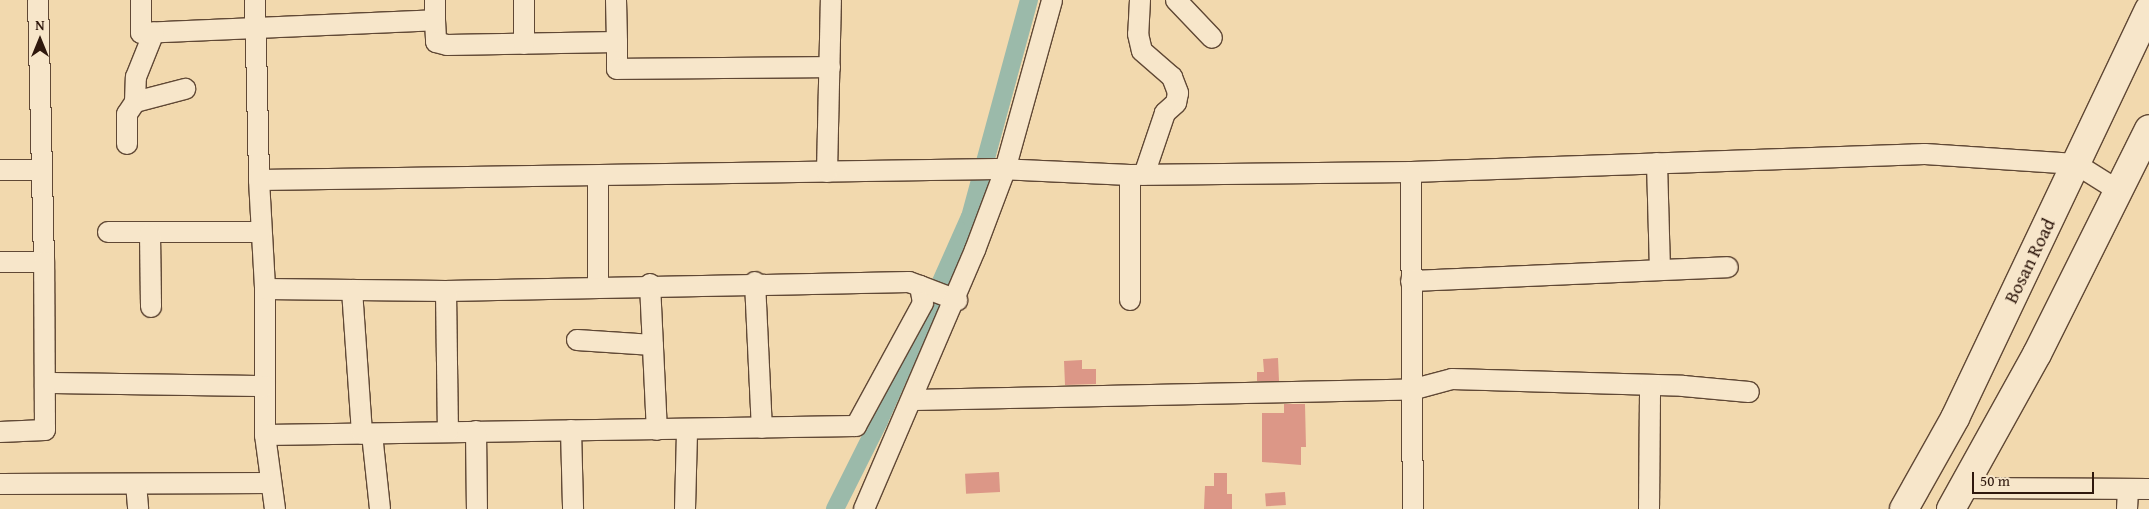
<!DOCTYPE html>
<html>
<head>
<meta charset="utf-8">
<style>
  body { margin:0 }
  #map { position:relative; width:2149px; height:509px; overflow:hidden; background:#f2d9ae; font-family:"Gentium Book Plus",serif }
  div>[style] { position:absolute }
  .canal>* { height:18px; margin:-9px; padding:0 9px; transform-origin:9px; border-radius:9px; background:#9bbaaa }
  .building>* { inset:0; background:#dc9787; transform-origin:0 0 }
  .roads { filter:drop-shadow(1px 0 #604835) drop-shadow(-1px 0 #604835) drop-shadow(0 1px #604835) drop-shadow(0 -1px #604835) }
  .street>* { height:20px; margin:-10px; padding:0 10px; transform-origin:10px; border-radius:10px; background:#f7e6ca }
  .secondary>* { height:28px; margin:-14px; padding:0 14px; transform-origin:14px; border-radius:14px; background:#f7e6ca }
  span { translate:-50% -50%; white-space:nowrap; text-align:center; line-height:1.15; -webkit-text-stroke:5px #f7e6ca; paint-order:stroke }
  .street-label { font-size:19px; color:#2f180d }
  .north { position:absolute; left:15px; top:15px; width:50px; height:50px; -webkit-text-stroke:4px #f7e6ca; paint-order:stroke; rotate:0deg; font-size:14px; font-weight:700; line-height:20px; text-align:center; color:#2f180d }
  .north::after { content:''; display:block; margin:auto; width:18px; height:22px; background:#2f180d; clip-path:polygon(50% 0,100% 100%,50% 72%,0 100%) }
  .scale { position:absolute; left:1972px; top:472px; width:122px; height:22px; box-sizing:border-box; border:2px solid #2f180d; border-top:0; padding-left:6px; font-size:15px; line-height:18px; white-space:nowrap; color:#2f180d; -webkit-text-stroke:4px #f7e6ca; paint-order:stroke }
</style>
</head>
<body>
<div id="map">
  <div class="canal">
    <i style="left:835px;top:509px;width:98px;rotate:-63.4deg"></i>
    <i style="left:879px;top:421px;width:223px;rotate:-66deg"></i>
    <i style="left:970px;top:217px;width:225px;rotate:-74.8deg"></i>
  </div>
  <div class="building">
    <i style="clip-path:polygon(1278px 358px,1279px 381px,1257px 381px,1257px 372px,1264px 372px,1263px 359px)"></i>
    <i style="clip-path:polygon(1082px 360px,1082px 369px,1096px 369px,1096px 384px,1065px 385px,1064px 361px)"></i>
    <i style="clip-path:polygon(1284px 404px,1305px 404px,1306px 447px,1301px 447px,1301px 465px,1262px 462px,1262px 413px,1284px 413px)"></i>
    <i style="left:999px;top:472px;width:20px;height:34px;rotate:87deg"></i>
    <i style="clip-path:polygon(1214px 473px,1227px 473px,1227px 494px,1232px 494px,1232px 509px,1204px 509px,1205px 486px,1214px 486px)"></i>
    <i style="left:1285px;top:492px;width:13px;height:20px;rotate:86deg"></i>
  </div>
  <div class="roads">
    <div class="street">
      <i style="left:141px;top:0;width:33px;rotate:90deg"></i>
      <i style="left:141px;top:33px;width:294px;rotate:-2.5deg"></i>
      <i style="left:435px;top:20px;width:22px;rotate:87deg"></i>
      <i style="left:436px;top:42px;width:11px;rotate:15deg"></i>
      <i style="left:447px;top:45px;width:170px;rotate:-1deg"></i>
      <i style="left:617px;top:42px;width:27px;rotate:90deg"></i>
      <i style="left:617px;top:69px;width:213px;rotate:-0.5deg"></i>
      <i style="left:255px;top:0;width:180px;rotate:88.7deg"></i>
      <i style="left:259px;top:180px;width:738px;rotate:-0.85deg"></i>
      <i style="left:997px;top:169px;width:133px;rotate:2.6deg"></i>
      <i style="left:1130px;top:175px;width:281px;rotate:-0.6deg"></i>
      <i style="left:1411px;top:172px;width:514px;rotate:-2.01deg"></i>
      <i style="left:1925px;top:154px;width:151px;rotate:3.8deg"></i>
      <i style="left:2076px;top:164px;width:51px;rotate:32.1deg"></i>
      <i style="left:524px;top:0;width:44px;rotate:90deg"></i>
      <i style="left:616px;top:0;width:42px;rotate:88.6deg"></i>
      <i style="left:1140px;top:0;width:34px;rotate:93deg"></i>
      <i style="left:1138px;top:34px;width:17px;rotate:77deg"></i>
      <i style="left:1142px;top:51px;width:40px;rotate:41deg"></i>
      <i style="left:1172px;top:77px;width:17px;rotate:69deg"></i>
      <i style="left:1178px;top:93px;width:10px;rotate:101deg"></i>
      <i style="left:1176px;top:103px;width:15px;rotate:138deg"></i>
      <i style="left:1165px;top:113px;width:65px;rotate:108.7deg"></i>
      <i style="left:1176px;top:0;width:52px;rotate:46.5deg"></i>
      <i style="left:435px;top:20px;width:20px;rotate:-90deg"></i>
      <i style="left:135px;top:102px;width:52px;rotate:-14.6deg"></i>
      <i style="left:127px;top:144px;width:30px;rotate:-90deg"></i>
      <i style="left:127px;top:114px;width:14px;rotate:-56deg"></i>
      <i style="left:135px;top:102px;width:25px;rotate:-88deg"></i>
      <i style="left:136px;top:77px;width:48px;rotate:-68.2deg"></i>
      <i style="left:1657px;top:163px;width:106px;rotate:88.4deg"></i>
      <i style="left:0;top:170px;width:42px"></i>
      <i style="left:827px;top:172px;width:172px;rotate:-88.7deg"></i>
      <i style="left:1411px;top:172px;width:337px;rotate:89.7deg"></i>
      <i style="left:259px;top:180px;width:109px;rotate:86.8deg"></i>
      <i style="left:265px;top:289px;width:146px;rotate:90deg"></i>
      <i style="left:265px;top:435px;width:75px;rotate:82.3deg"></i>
      <i style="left:108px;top:232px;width:152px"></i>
      <i style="left:150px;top:234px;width:73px;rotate:89.2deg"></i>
      <i style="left:0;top:262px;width:44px"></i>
      <i style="left:44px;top:262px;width:262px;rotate:-91.3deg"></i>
      <i style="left:1411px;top:281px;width:317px;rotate:-2.5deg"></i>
      <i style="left:755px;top:282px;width:146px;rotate:87.3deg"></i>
      <i style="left:650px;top:284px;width:146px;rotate:87.3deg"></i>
      <i style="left:598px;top:286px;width:110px;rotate:-90deg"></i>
      <i style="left:920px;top:286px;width:40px;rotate:21deg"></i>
      <i style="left:265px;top:289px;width:181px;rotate:0.6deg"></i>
      <i style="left:446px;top:291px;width:463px;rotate:-1.1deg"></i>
      <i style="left:909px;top:282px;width:12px;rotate:20deg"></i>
      <i style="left:920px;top:286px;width:17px;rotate:80deg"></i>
      <i style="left:923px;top:303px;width:140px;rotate:118.6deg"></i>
      <i style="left:856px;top:426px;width:591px;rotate:179.13deg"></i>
      <i style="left:352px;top:290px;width:144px;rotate:86deg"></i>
      <i style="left:446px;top:291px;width:141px;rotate:89.2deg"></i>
      <i style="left:1130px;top:300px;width:125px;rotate:-90deg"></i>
      <i style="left:577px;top:340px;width:76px;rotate:3.8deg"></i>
      <i style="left:45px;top:383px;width:220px;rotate:0.8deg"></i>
      <i style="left:914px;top:400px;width:497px;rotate:-1.2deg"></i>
      <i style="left:1411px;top:390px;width:42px;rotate:-15deg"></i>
      <i style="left:1452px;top:379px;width:231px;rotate:1.7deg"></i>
      <i style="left:1683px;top:386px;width:66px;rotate:5.2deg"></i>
      <i style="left:571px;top:430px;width:79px;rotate:88.5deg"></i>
      <i style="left:476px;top:431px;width:78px;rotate:89.3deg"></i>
      <i style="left:0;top:432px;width:45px;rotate:-2.5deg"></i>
      <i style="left:45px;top:430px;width:168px;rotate:-90.3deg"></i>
      <i style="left:372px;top:434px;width:75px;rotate:83.9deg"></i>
      <i style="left:0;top:484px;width:271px;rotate:-0.2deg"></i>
      <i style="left:136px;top:484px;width:25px;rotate:85deg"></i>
      <i style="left:1962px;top:488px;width:187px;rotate:0.3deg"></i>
      <i style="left:685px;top:509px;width:79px;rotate:-88.5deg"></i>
      <i style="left:864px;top:509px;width:282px;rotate:-66.8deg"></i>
      <i style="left:975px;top:250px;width:85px;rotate:-69.4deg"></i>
      <i style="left:1005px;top:170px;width:176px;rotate:-74.5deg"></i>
      <i style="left:1649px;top:509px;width:124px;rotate:-89.5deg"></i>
      <i style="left:2127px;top:509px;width:20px;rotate:-87deg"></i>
    </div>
    <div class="secondary">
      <i style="left:1904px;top:509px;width:104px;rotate:-60.7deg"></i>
      <i style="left:1955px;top:418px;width:452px;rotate:-64.6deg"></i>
      <i style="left:1951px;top:509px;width:177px;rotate:-61deg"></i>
      <i style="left:2037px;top:354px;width:251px;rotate:-63.5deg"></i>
    </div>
  </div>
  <div class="street-label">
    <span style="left:2030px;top:261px;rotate:-64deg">Bosan Road</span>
  </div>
  <div class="north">N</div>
  <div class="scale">50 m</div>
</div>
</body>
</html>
